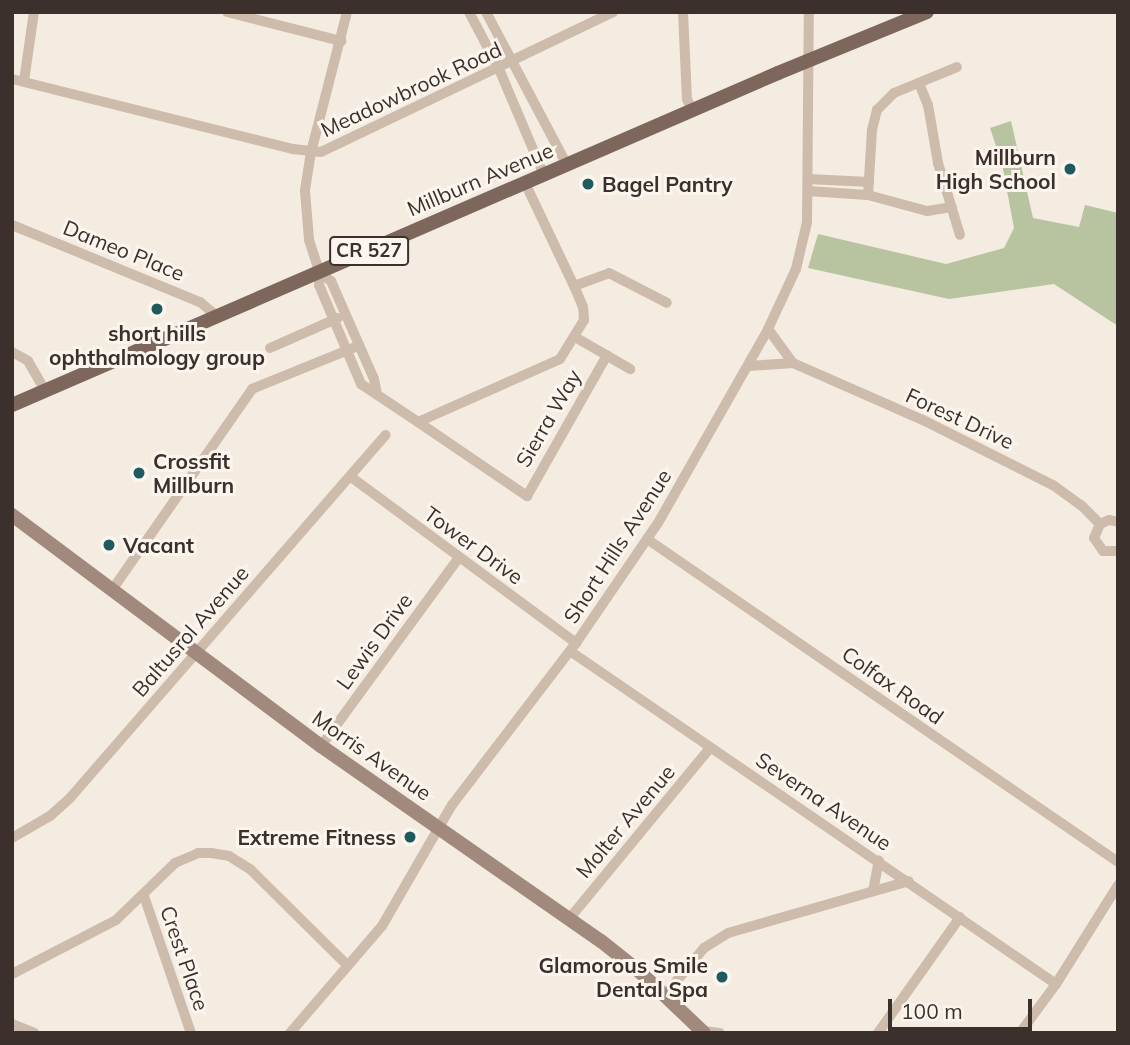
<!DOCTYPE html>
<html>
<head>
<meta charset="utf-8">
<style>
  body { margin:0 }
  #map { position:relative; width:1130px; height:1045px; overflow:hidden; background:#f4ebe1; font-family:Mulish,sans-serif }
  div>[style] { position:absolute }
  .green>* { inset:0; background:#b8c4a0 }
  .street>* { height:10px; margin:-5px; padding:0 5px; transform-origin:5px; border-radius:5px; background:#cdbbac }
  .secondary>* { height:14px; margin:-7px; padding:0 7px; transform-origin:7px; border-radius:7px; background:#a18a7d }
  .primary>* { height:14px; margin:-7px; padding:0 7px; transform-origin:7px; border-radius:7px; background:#7d675c }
  .dots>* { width:19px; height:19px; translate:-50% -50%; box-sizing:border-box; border:4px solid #fbf5ee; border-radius:50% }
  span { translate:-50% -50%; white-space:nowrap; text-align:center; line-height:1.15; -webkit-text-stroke:6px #fbf5ee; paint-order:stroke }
  .shield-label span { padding:2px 5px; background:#fbf5ee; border:2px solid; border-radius:5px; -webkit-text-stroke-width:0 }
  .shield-label { font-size:19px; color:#3b302b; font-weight:700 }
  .street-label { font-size:21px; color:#3b302b }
  .poi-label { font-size:21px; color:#3b302b; font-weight:700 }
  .right { translate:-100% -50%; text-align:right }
  .left { translate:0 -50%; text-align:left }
  .frame { position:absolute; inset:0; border:14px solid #3b302b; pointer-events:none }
  .scale { position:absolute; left:888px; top:999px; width:144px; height:32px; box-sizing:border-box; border:4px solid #3b302b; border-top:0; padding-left:9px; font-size:21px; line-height:24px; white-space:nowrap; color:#3b302b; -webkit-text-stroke:5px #fbf5ee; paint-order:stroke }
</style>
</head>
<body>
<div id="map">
  <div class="green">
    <i style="clip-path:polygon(1011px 121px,1033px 218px,1079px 227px,1085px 205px,1118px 213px,1118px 326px,1054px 284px,949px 299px,808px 268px,818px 234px,946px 264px,1004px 248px,1014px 228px,1002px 164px,990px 128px)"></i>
  </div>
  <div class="street">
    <i style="left:227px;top:12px;width:118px;rotate:14.3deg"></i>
    <i style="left:347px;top:12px;width:145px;rotate:104.4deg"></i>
    <i style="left:311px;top:152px;width:39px;rotate:99deg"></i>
    <i style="left:305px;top:191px;width:49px;rotate:85.3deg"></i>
    <i style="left:309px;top:240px;width:35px;rotate:72deg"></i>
    <i style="left:320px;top:273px;width:12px;rotate:95deg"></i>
    <i style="left:319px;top:285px;width:108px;rotate:67deg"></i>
    <i style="left:361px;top:384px;width:69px;rotate:33.7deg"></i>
    <i style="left:418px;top:422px;width:155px;rotate:-23.9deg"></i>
    <i style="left:560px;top:359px;width:46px;rotate:-58.4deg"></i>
    <i style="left:584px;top:320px;width:13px;rotate:-94deg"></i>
    <i style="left:583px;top:307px;width:23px;rotate:-113deg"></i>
    <i style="left:574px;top:286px;width:114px;rotate:-115.4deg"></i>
    <i style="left:469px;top:12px;width:64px;rotate:62.2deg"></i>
    <i style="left:499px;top:69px;width:115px;rotate:67deg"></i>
    <i style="left:486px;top:12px;width:173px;rotate:62.1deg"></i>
    <i style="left:683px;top:12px;width:87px;rotate:87.4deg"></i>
    <i style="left:687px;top:99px;width:12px;rotate:66deg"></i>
    <i style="left:12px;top:79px;width:290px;rotate:14deg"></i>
    <i style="left:293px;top:149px;width:28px;rotate:6deg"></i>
    <i style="left:321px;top:152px;width:324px;rotate:-25.6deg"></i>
    <i style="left:24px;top:81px;width:70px;rotate:-81.8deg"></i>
    <i style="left:919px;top:83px;width:24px;rotate:68deg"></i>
    <i style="left:928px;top:105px;width:59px;rotate:80.2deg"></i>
    <i style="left:938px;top:163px;width:75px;rotate:73deg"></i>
    <i style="left:808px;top:179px;width:61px;rotate:2.8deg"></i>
    <i style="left:808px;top:191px;width:60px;rotate:3.8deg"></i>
    <i style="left:868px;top:195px;width:61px;rotate:15.2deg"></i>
    <i style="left:927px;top:211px;width:25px;rotate:-9deg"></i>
    <i style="left:868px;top:195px;width:65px;rotate:-86.5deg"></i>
    <i style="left:872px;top:130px;width:21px;rotate:-76deg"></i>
    <i style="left:877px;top:110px;width:24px;rotate:-45deg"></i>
    <i style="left:894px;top:93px;width:68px;rotate:-22.4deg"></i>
    <i style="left:12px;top:225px;width:203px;rotate:22.3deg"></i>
    <i style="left:200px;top:302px;width:23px;rotate:40deg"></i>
    <i style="left:320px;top:273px;width:14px;rotate:36deg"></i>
    <i style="left:331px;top:281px;width:107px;rotate:66.3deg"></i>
    <i style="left:374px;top:379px;width:16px;rotate:79deg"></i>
    <i style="left:574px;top:286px;width:37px;rotate:-20deg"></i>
    <i style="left:609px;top:273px;width:65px;rotate:27.3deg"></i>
    <i style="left:768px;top:329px;width:42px;rotate:53.7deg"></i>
    <i style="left:793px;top:363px;width:142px;rotate:23.7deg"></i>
    <i style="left:923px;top:420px;width:145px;rotate:26.6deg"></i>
    <i style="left:1053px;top:485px;width:34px;rotate:36deg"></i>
    <i style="left:1081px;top:505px;width:27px;rotate:45deg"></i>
    <i style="left:575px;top:337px;width:64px;rotate:30.2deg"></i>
    <i style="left:270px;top:348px;width:74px;rotate:-23.8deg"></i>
    <i style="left:12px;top:352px;width:18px;rotate:29deg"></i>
    <i style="left:28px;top:361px;width:34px;rotate:60deg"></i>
    <i style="left:749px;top:366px;width:44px;rotate:-3.9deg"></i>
    <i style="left:418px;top:422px;width:132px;rotate:34.2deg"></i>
    <i style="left:527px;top:496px;width:162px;rotate:-60.4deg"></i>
    <i style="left:351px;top:477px;width:280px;rotate:36.4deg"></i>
    <i style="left:1118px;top:522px;width:9px;rotate:-167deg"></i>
    <i style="left:1109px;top:520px;width:10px;rotate:156deg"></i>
    <i style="left:1100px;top:524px;width:15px;rotate:113deg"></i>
    <i style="left:1094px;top:538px;width:16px;rotate:55deg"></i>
    <i style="left:1103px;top:551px;width:15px"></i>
    <i style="left:647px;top:539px;width:571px;rotate:34.44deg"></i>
    <i style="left:112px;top:590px;width:245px;rotate:-55.1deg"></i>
    <i style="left:252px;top:389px;width:114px;rotate:-22.1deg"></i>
    <i style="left:570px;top:651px;width:589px;rotate:34.42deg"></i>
    <i style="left:321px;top:746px;width:232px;rotate:-53.8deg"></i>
    <i style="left:12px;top:838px;width:44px;rotate:-30.1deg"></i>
    <i style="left:50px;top:816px;width:27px;rotate:-42deg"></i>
    <i style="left:70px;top:798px;width:481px;rotate:-49deg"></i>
    <i style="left:873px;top:891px;width:31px;rotate:-79deg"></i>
    <i style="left:144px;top:896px;width:145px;rotate:71.1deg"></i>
    <i style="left:569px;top:919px;width:222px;rotate:-50.5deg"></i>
    <i style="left:12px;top:974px;width:117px;rotate:-27.4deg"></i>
    <i style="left:116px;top:920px;width:82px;rotate:-44deg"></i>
    <i style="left:175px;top:863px;width:25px;rotate:-23deg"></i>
    <i style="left:198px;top:853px;width:13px"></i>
    <i style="left:211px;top:853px;width:18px;rotate:9deg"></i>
    <i style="left:229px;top:856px;width:26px;rotate:32deg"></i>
    <i style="left:251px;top:870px;width:136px;rotate:44.7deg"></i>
    <i style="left:665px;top:995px;width:61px;rotate:-50.3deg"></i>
    <i style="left:704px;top:948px;width:28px;rotate:-32deg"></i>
    <i style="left:728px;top:933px;width:188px;rotate:-16deg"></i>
    <i style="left:12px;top:1024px;width:24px;rotate:22deg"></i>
    <i style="left:703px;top:1031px;width:17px;rotate:7deg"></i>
    <i style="left:290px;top:1033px;width:141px;rotate:-49.3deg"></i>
    <i style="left:382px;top:926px;width:140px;rotate:-60deg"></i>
    <i style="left:452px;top:805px;width:204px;rotate:-52.6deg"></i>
    <i style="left:576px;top:643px;width:145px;rotate:-55.7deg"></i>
    <i style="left:658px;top:523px;width:223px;rotate:-60.4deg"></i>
    <i style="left:768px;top:329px;width:66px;rotate:-65deg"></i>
    <i style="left:796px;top:269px;width:48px;rotate:-76.8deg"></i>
    <i style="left:807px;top:222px;width:210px;rotate:-89.5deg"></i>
    <i style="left:878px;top:1033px;width:142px;rotate:-54.7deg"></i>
    <i style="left:1020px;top:1033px;width:61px;rotate:-53.7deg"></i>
    <i style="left:1056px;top:984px;width:117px;rotate:-57.9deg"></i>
  </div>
  <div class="secondary">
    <i style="left:12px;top:515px;width:386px;rotate:36.8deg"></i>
    <i style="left:321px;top:746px;width:341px;rotate:34.9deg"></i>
    <i style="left:601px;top:941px;width:50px;rotate:38.5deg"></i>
    <i style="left:640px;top:972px;width:88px;rotate:43.6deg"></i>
  </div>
  <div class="primary">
    <i style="left:12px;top:405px;width:835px;rotate:-23.43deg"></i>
    <i style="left:778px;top:73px;width:161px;rotate:-22.3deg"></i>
  </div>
  <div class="dots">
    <i style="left:1070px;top:169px;background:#1f5a5e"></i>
    <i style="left:588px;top:184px;background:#1f5a5e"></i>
    <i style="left:157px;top:309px;background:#1f5a5e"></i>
    <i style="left:139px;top:473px;background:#1f5a5e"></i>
    <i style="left:109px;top:545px;background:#1f5a5e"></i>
    <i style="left:410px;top:837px;background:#1f5a5e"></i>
    <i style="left:722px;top:977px;background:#1f5a5e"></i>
  </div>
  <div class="shield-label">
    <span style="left:369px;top:251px">CR 527</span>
  </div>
  <div class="street-label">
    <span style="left:411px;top:89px;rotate:-25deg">Meadowbrook Road</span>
    <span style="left:480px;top:179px;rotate:-23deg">Millburn Avenue</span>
    <span style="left:124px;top:250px;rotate:22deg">Dameo Place</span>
    <span style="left:548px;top:418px;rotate:-60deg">Sierra Way</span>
    <span style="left:960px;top:418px;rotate:25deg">Forest Drive</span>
    <span style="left:474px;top:545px;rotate:36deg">Tower Drive</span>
    <span style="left:617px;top:546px;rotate:-57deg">Short Hills Avenue</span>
    <span style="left:190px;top:631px;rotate:-49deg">Baltusrol Avenue</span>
    <span style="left:374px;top:641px;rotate:-54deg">Lewis Drive</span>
    <span style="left:893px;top:685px;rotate:35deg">Colfax Road</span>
    <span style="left:372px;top:755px;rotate:35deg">Morris Avenue</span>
    <span style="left:824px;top:801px;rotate:34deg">Severna Avenue</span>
    <span style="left:625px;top:821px;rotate:-50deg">Molter Avenue</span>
    <span style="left:185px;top:958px;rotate:71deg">Crest Place</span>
  </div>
  <div class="poi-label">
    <span class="right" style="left:1056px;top:169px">Millburn<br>High School</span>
    <span class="left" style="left:602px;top:184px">Bagel Pantry</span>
    <span style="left:157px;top:345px">short hills<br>ophthalmology group</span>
    <span class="left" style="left:153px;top:473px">Crossfit<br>Millburn</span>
    <span class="left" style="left:123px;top:545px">Vacant</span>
    <span class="right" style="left:396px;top:837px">Extreme Fitness</span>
    <span class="right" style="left:708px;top:977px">Glamorous Smile<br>Dental Spa</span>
  </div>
  <div class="frame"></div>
  <div class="scale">100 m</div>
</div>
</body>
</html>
